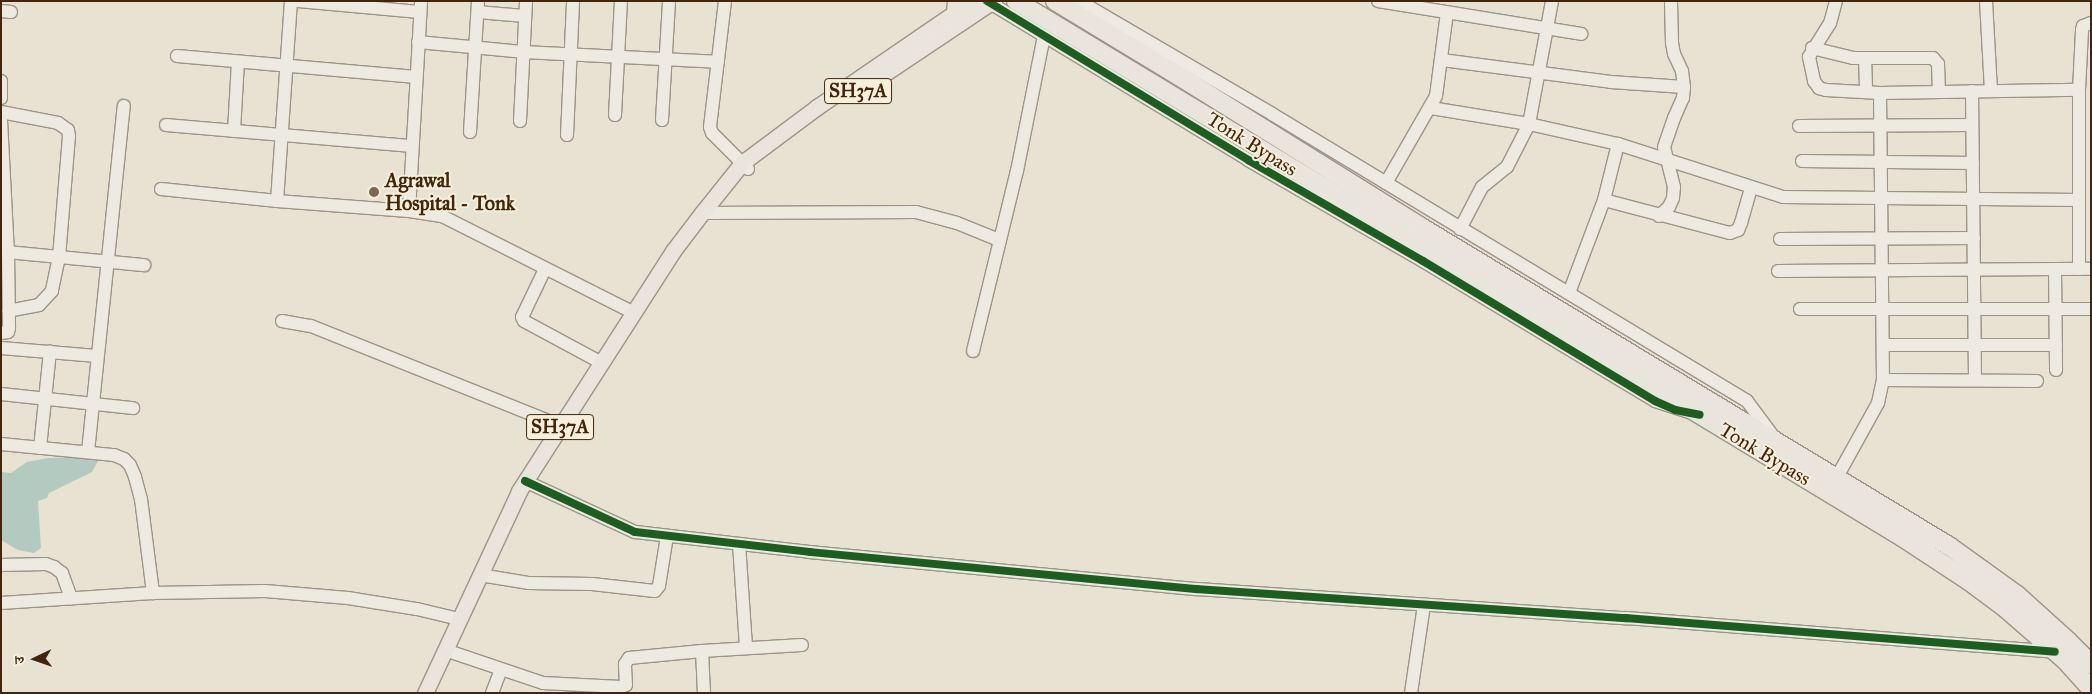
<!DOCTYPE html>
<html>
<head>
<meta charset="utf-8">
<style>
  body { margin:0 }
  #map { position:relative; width:2092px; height:694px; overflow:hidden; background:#e8e2d2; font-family:"IM FELL Great Primer","Noto Serif Devanagari",serif }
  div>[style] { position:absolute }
  .water>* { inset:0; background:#b2cac0 }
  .roads { filter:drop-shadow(1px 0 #9c9488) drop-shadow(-1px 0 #9c9488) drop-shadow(0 1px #9c9488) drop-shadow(0 -1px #9c9488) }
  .minor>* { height:12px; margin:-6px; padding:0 6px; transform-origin:6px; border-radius:6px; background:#edeae1 }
  .major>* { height:15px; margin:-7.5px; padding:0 7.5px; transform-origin:7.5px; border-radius:7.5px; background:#eae5dc }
  .highway>* { height:18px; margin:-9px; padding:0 9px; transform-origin:9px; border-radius:9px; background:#eae5dc }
  .cycleway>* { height:8px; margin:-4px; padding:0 4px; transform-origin:4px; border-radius:4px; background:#1b5e20 }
  .dots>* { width:14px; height:14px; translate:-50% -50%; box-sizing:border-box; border:2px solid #f6efdc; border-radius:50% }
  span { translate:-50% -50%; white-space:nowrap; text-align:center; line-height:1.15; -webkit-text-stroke:4px #f6efdc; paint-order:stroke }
  .shield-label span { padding:1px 4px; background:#f6efdc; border:1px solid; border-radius:4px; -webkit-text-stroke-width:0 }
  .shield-label { font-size:19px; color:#43250c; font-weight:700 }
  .street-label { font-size:20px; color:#43250c }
  .poi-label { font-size:20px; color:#43250c; font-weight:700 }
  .left { translate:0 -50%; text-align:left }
  .frame { position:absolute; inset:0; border:2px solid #43250c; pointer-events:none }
  .north { position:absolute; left:10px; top:634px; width:50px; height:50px; -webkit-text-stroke:4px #f6efdc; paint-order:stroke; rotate:267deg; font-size:14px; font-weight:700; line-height:20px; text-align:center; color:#43250c }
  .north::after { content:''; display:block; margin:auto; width:18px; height:22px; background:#43250c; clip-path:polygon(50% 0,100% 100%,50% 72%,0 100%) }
</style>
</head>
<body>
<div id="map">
  <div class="water">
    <i style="clip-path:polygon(88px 457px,100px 458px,92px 472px,49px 493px,47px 498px,38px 501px,41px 548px,34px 553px,18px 550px,1px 540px,1px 472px,11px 473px,27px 462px,48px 458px)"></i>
  </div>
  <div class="roads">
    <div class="minor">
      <i style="left:298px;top:1px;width:122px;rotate:5.2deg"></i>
      <i style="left:725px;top:1px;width:127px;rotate:96.8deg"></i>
      <i style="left:710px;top:127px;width:6px;rotate:72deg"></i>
      <i style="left:712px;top:133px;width:51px;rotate:45deg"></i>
      <i style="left:987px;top:1px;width:306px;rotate:31.3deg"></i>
      <i style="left:1248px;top:160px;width:202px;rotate:30deg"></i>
      <i style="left:1423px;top:261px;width:271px;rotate:31.1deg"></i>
      <i style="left:1655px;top:401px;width:38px;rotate:18deg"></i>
      <i style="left:1079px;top:1px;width:224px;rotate:30.3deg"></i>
      <i style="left:1272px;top:114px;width:555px;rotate:31.14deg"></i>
      <i style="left:1747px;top:401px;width:44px;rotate:53.4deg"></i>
      <i style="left:1378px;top:1px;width:206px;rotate:9.2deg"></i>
      <i style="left:1836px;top:1px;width:23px;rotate:105deg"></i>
      <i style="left:1830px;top:23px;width:40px;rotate:122deg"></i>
      <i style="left:1809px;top:57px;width:25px;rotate:78deg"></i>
      <i style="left:1814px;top:81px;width:9px;rotate:54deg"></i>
      <i style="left:1819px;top:88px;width:7px;rotate:16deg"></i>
      <i style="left:1826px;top:90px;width:54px;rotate:3.2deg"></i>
      <i style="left:1880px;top:93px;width:199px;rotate:-0.9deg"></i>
      <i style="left:1986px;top:1px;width:90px;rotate:86.8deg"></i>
      <i style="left:1px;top:11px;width:10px;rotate:6deg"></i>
      <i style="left:478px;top:12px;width:47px;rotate:4.9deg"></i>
      <i style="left:418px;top:42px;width:105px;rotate:5.4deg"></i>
      <i style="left:523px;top:52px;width:195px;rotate:2.9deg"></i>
      <i style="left:1812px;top:48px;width:42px;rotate:13.7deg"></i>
      <i style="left:1853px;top:58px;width:80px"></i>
      <i style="left:1933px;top:58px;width:8px;rotate:50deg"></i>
      <i style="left:1938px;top:64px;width:28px;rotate:88deg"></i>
      <i style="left:177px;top:56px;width:240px;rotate:5deg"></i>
      <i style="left:1865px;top:58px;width:34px;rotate:88deg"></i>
      <i style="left:1442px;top:60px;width:170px;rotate:7.4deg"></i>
      <i style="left:1611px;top:82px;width:73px;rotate:3.9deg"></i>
      <i style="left:1px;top:81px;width:17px;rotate:90deg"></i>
      <i style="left:1972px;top:91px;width:289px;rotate:89.4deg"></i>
      <i style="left:1431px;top:108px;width:99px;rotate:9.3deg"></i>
      <i style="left:1529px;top:124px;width:91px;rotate:12.7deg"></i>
      <i style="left:1618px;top:144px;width:173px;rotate:17.8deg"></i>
      <i style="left:1783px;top:197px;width:295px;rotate:0.6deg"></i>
      <i style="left:1px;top:112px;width:58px;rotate:10.9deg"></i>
      <i style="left:58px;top:123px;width:12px;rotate:35deg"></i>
      <i style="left:68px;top:130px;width:6px;rotate:81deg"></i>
      <i style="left:69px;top:136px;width:121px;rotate:94.7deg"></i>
      <i style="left:59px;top:257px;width:35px;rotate:102deg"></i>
      <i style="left:52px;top:291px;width:19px;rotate:133deg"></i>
      <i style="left:39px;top:305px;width:31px;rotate:169deg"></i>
      <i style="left:615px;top:115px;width:114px;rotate:-87deg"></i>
      <i style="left:1px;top:120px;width:132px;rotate:87deg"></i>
      <i style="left:8px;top:252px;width:76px;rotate:89.2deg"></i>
      <i style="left:9px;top:328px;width:4px;rotate:104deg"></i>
      <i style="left:8px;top:332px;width:7px;rotate:172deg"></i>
      <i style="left:662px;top:120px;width:119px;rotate:-86.6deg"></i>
      <i style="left:520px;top:121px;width:120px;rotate:-87.1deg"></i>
      <i style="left:166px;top:125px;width:247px;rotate:4.9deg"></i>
      <i style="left:1799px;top:126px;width:173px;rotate:-0.3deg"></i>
      <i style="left:234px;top:131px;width:69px;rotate:-86.7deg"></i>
      <i style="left:470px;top:132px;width:131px;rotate:-86.5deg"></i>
      <i style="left:567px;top:135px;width:134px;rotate:-87.4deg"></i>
      <i style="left:1802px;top:161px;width:171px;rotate:0.7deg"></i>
      <i style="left:1386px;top:183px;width:100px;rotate:-60.1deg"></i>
      <i style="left:1436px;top:96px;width:84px;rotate:-82.5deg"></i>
      <i style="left:161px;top:189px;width:117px;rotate:5.9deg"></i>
      <i style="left:277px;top:201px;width:132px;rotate:4.3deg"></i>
      <i style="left:409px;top:211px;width:33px;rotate:9deg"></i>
      <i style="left:442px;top:216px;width:215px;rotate:26.8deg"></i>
      <i style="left:1604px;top:200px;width:130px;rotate:14.7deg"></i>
      <i style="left:1730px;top:233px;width:9px;rotate:-21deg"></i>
      <i style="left:1738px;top:230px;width:8px;rotate:-67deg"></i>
      <i style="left:1741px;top:223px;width:37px;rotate:-74deg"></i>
      <i style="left:277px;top:201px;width:200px;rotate:-86deg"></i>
      <i style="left:409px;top:211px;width:210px;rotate:-86.7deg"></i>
      <i style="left:702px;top:213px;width:214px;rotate:-0.3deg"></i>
      <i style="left:916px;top:212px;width:42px;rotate:15deg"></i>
      <i style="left:957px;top:223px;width:45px;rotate:22deg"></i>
      <i style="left:1659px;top:216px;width:13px;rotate:-42deg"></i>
      <i style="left:1669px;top:207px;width:10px;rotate:-66deg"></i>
      <i style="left:1673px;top:198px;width:11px;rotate:-85deg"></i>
      <i style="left:1674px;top:187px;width:41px;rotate:-104deg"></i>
      <i style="left:1664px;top:147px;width:31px;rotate:-71deg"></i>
      <i style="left:1674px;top:118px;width:22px;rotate:-66deg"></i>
      <i style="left:1683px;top:98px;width:11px;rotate:-85deg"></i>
      <i style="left:1684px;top:87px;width:16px;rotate:-97deg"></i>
      <i style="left:1682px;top:71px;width:19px;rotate:-115deg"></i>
      <i style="left:1674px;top:54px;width:11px;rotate:-100deg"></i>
      <i style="left:1672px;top:43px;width:42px;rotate:-91.4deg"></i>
      <i style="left:1460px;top:229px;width:47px;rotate:-62.4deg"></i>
      <i style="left:1482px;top:187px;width:32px;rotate:-39deg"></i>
      <i style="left:1507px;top:167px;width:48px;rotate:-62.9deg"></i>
      <i style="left:1529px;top:124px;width:125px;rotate:-79.4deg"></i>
      <i style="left:1780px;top:239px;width:194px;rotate:-0.3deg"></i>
      <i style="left:8px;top:252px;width:137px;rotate:5.5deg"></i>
      <i style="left:545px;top:269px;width:53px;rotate:115.6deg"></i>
      <i style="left:522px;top:317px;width:4px;rotate:63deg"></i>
      <i style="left:524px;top:321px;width:89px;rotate:28.3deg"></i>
      <i style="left:2055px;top:269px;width:101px;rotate:89.4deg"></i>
      <i style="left:2079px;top:269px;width:179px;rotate:-90deg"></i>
      <i style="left:2079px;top:90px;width:60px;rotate:-87.1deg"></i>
      <i style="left:2082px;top:30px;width:4px;rotate:-76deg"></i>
      <i style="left:2083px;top:26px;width:9px;rotate:-21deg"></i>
      <i style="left:1778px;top:271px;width:313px;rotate:-0.4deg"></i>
      <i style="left:1569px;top:293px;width:99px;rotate:-69.4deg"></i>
      <i style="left:1604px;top:200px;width:58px;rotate:-76deg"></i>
      <i style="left:1800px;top:309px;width:291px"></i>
      <i style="left:282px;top:321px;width:29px;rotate:10deg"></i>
      <i style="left:311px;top:326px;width:269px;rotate:21.8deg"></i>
      <i style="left:1885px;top:345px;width:171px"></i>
      <i style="left:1px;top:348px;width:96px;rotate:4.8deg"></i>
      <i style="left:973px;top:351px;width:185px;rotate:-76.3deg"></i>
      <i style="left:1017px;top:171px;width:138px;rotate:-78.7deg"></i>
      <i style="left:1883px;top:380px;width:154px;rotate:0.4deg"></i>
      <i style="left:1px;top:394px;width:133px;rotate:6.1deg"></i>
      <i style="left:1px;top:444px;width:114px;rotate:5.6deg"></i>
      <i style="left:114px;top:455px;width:11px;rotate:22deg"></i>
      <i style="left:124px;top:459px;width:8px;rotate:45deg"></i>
      <i style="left:130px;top:465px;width:13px;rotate:67deg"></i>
      <i style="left:135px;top:477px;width:23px;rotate:75deg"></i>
      <i style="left:141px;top:499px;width:95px;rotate:82.7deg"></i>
      <i style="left:40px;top:448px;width:97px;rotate:-84.1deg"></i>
      <i style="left:88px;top:452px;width:348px;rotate:-84.1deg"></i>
      <i style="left:1837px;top:477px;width:85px;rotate:-61deg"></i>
      <i style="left:1878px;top:403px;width:24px;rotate:-78deg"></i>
      <i style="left:1883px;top:380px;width:287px;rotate:-90.6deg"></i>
      <i style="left:525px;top:481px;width:121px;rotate:24.9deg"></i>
      <i style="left:635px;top:532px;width:176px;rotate:6.5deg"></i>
      <i style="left:810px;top:552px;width:388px;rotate:5.5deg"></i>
      <i style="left:1196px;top:589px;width:431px;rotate:3.9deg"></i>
      <i style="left:1626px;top:618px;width:430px;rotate:4.5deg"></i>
      <i style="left:739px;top:544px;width:104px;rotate:86.1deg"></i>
      <i style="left:1px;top:565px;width:45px;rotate:-1.3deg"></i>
      <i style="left:46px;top:564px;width:9px;rotate:21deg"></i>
      <i style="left:54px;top:567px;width:10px;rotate:37deg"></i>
      <i style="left:62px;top:573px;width:27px;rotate:70deg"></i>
      <i style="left:480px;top:575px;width:50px;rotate:9.3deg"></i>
      <i style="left:529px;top:583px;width:63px;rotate:0.9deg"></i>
      <i style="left:592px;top:584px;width:63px;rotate:6.3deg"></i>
      <i style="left:655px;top:591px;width:6px;rotate:-51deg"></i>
      <i style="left:659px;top:586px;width:51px;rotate:-80.9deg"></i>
      <i style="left:1px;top:603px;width:152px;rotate:-3.8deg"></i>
      <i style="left:153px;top:593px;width:112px;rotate:-1deg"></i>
      <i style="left:265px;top:591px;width:83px;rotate:4.8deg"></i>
      <i style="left:348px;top:598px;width:70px;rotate:9.1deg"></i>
      <i style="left:417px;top:609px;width:43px;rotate:13.4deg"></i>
      <i style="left:445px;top:650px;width:103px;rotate:18.6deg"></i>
      <i style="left:543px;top:683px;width:78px;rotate:2.9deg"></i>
      <i style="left:621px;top:687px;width:5px;rotate:-22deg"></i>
      <i style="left:626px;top:685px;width:21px;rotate:-93deg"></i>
      <i style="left:625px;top:664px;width:7px;rotate:-56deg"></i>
      <i style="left:629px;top:658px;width:73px;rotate:-5.5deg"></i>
      <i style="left:702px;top:651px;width:100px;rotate:-3.4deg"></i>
      <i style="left:702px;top:651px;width:42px;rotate:87.3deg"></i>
      <i style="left:492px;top:693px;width:25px;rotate:-69deg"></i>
      <i style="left:1411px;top:693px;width:89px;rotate:-81.6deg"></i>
    </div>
    <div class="major">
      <i style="left:857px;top:92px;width:160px;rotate:-33.8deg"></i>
      <i style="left:425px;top:693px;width:223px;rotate:-65deg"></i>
      <i style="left:519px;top:491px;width:285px;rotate:-57.3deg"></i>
      <i style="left:673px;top:251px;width:48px;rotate:-52.7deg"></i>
      <i style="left:702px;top:213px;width:64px;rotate:-51.3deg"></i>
      <i style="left:742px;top:163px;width:94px;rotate:-36.7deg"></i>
      <i style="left:817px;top:107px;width:188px;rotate:-34.4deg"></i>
    </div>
    <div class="highway">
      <i style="left:1016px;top:1px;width:1036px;rotate:31.17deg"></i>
      <i style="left:1902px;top:537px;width:80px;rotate:33.3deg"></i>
      <i style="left:1969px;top:581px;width:44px;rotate:36.6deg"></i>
      <i style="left:2004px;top:607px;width:81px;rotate:41deg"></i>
      <i style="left:2065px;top:660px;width:39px;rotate:48deg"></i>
      <i style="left:1055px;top:1px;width:139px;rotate:31.2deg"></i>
      <i style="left:1174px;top:73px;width:291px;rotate:31.9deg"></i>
      <i style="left:1421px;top:227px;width:617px;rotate:31.14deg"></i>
      <i style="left:1949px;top:546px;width:84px;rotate:35.8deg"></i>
      <i style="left:2017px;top:595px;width:69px;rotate:42deg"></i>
      <i style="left:2068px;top:641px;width:33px;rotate:45deg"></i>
      <i style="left:990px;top:3px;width:4px;rotate:-34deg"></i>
      <i style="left:956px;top:13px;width:12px;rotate:-85deg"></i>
    </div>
  </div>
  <div class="cycleway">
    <i style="left:987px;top:1px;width:306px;rotate:31.3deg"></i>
    <i style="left:1248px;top:160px;width:202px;rotate:30deg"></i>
    <i style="left:1423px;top:261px;width:271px;rotate:31.1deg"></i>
    <i style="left:1655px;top:401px;width:22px;rotate:24deg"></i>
    <i style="left:1675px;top:410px;width:25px;rotate:11deg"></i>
    <i style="left:525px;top:481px;width:121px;rotate:24.9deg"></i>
    <i style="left:635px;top:532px;width:176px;rotate:6.5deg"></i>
    <i style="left:810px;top:552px;width:388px;rotate:5.5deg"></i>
    <i style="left:1196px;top:589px;width:431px;rotate:3.9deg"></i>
    <i style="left:1626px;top:618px;width:430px;rotate:4.5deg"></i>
  </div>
  <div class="dots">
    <i style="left:374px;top:192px;background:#7d6751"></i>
  </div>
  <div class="shield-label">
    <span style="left:858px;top:91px">SH37A</span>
    <span style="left:560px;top:427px">SH37A</span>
  </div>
  <div class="street-label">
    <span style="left:1252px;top:144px;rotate:32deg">Tonk Bypass</span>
    <span style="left:1765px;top:454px;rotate:31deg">Tonk Bypass</span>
  </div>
  <div class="poi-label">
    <span class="left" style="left:385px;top:192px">Agrawal<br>Hospital - Tonk</span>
  </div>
  <div class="frame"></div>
  <div class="north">उ</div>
</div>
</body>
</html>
